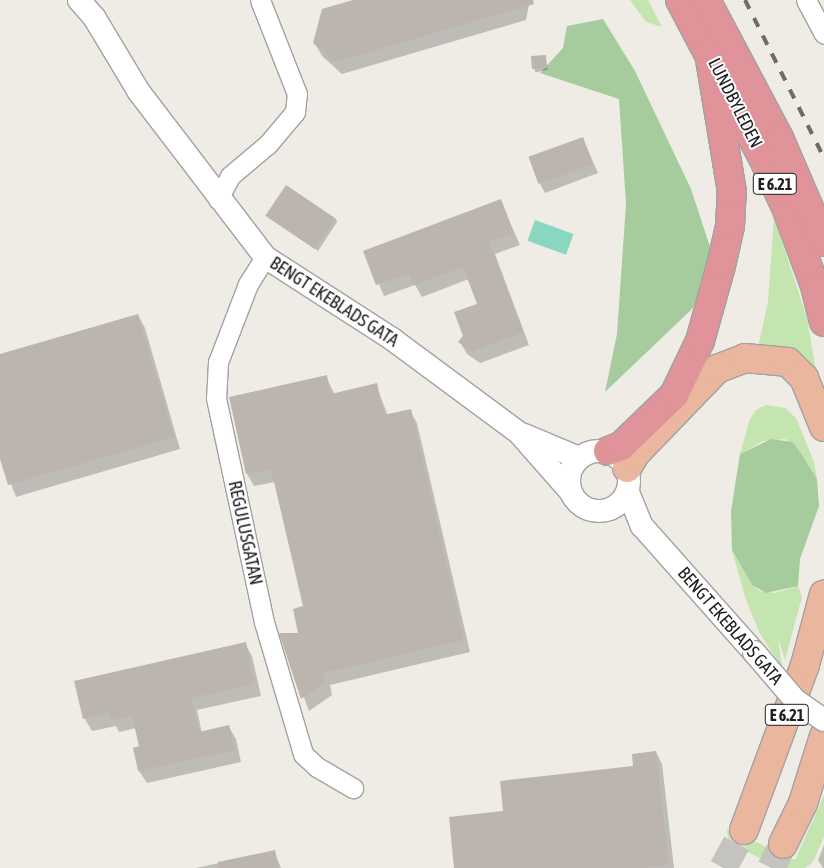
<!DOCTYPE html>
<html>
<head>
<meta charset="utf-8">
<style>
  body { margin:0 }
  #map { position:relative; width:824px; height:868px; overflow:hidden; background:#eeece5; font-family:"Asap Condensed",sans-serif }
  div>[style] { position:absolute }
  .grass>* { inset:0; background:#c4e5af }
  .forest>* { inset:0; background:#a6cb9d }
  .pitch>* { inset:0; background:#89d7c1; transform-origin:0 0 }
  .shadow>* { inset:0; background:#0003; transform-origin:0 0 }
  .building>* { inset:0; background:#bbb5ae; transform-origin:0 0 }
  .trunk-tunnel>* { height:28px; margin-top:-14px; transform-origin:0; background:repeating-linear-gradient(90deg,#c4c3bd 0 28px,transparent 0 42px) }
  .roads { filter:drop-shadow(1px 0 #a2a2a2) drop-shadow(-1px 0 #a2a2a2) drop-shadow(0 1px #a2a2a2) drop-shadow(0 -1px #a2a2a2) }
  .minor>* { height:19px; margin:-9.5px; padding:0 9.5px; transform-origin:9.5px; border-radius:9.5px; background:#fff }
  .tertiary>* { height:22px; margin:-11px; padding:0 11px; transform-origin:11px; border-radius:11px; background:#fff }
  .tertiary>.ring { margin:-11px; padding:0; box-sizing:content-box; background:none; border:22px solid #fff; border-radius:50% }
  .trunk>* { height:28px; margin:-14px; padding:0 14px; transform-origin:14px; border-radius:14px; background:#eab69e }
  .motorway>* { height:28px; margin:-14px; padding:0 14px; transform-origin:14px; border-radius:14px; background:#e09399 }
  .rail>* { height:4px; margin-top:-2px; transform-origin:0; background:repeating-linear-gradient(90deg,#6c6c6c 0 10px,transparent 0 20px) }
  .bridges { filter:drop-shadow(1px 0 #a2a2a2) drop-shadow(-1px 0 #a2a2a2) drop-shadow(0 1px #a2a2a2) drop-shadow(0 -1px #a2a2a2) }
  .tertiary-bridge>* { height:22px; margin:-11px; padding:0 11px; transform-origin:11px; border-radius:11px; background:#fff }
  span { translate:-50% -50%; white-space:nowrap; text-align:center; line-height:1.15; -webkit-text-stroke:4px #fff; paint-order:stroke }
  .shield-label span { padding:1px 4px; background:#fff; border:1px solid; border-radius:4px; -webkit-text-stroke-width:0 }
  .shield-label { font-size:16px; color:#1e1e1e; font-weight:700 }
  .street-label { font-size:18px; color:#1e1e1e }
</style>
</head>
<body>
<div id="map">
  <div class="grass">
    <i style="clip-path:polygon(630px 0,648px 0,662px 27px,646px 22px)"></i>
    <i style="clip-path:polygon(774px 217px,807px 318px,823px 412px,792px 378px,779px 374px,752px 374px,768px 302px)"></i>
    <i style="clip-path:polygon(766px 405px,785px 408px,796px 418px,814px 462px,817px 479px,799px 450px,785px 439px,763px 441px,740px 454px,750px 419px,756px 410px)"></i>
    <i style="clip-path:polygon(732px 550px,752px 585px,760px 591px,775px 593px,798px 586px,802px 597px,785px 660px,778px 638px,782px 667px,760px 634px,746px 600px)"></i>
    <i style="clip-path:polygon(824px 795px,824px 837px,813px 862px,805px 868px,779px 868px,728px 842px,727px 829px,795px 860px)"></i>
  </div>
  <div class="forest">
    <i style="clip-path:polygon(603px 19px,635px 71px,691px 189px,713px 256px,693px 308px,605px 392px,617px 334px,626px 204px,619px 99px,540px 73px,563px 48px,567px 26px)"></i>
    <i style="clip-path:polygon(771px 439px,792px 442px,799px 450px,817px 479px,819px 506px,800px 559px,798px 586px,766px 593px,752px 585px,732px 550px,731px 511px,740px 454px)"></i>
  </div>
  <div class="pitch">
    <i style="left:535px;top:220px;width:41px;height:22px;rotate:20deg"></i>
  </div>
  <div class="shadow">
    <i style="clip-path:polygon(357px 0,530px 0,526px 20px,342px 74px,322px 56px,315px 43px)"></i>
    <i style="left:545px;top:56px;width:14px;height:13px;rotate:78deg"></i>
    <i style="clip-path:polygon(583px 139px,598px 173px,545px 193px,540px 184px)"></i>
    <i style="clip-path:polygon(500px 200px,520px 245px,495px 254px,529px 345px,480px 363px,467px 354px,460px 342px,478px 304px,469px 279px,422px 297px,415px 285px,384px 296px,365px 252px)"></i>
    <i style="clip-path:polygon(267px 216px,336px 219px,337px 222px,318px 251px)"></i>
    <i style="clip-path:polygon(138px 315px,145px 328px,180px 449px,16px 497px,0 455px,0 356px)"></i>
    <i style="clip-path:polygon(326px 377px,335px 395px,376px 385px,388px 416px,410px 411px,417px 423px,470px 652px,330px 685px,332px 695px,309px 711px,281px 635px,300px 634px,304px 607px,275px 482px,254px 486px,247px 474px)"></i>
    <i style="clip-path:polygon(245px 644px,252px 656px,261px 696px,197px 710px,202px 733px,229px 727px,236px 739px,241px 762px,147px 783px,139px 771px,140px 747px,136px 728px,119px 732px,116px 726px,92px 731px,85px 719px,76px 681px)"></i>
    <i style="clip-path:polygon(656px 752px,662px 764px,674px 868px,456px 868px,504px 812px,634px 767px)"></i>
    <i style="clip-path:polygon(824px 845px,824px 868px,823px 868px,818px 860px)"></i>
    <i style="clip-path:polygon(274px 851px,281px 868px,196px 868px)"></i>
  </div>
  <div class="building">
    <i style="clip-path:polygon(353px 0,533px 0,534px 4px,334px 62px,313px 43px,322px 9px)"></i>
    <i style="left:546px;top:55px;width:13px;height:15px;rotate:86deg"></i>
    <i style="left:583px;top:137px;width:29px;height:58px;rotate:70deg"></i>
    <i style="left:286px;top:185px;width:60px;height:37px;rotate:34deg"></i>
    <i style="clip-path:polygon(501px 199px,514px 233px,489px 242px,523px 332px,472px 352px,458px 342px,463px 336px,454px 312px,477px 304px,463px 267px,414px 285px,409px 273px,376px 285px,363px 251px)"></i>
    <i style="clip-path:polygon(138px 314px,174px 437px,8px 485px,0 459px,0 354px)"></i>
    <i style="clip-path:polygon(327px 375px,331px 394px,377px 383px,384px 415px,411px 409px,464px 640px,323px 673px,325px 682px,301px 699px,279px 633px,298px 633px,293px 609px,303px 606px,271px 469px,246px 474px,229px 397px)"></i>
    <i style="clip-path:polygon(246px 642px,255px 684px,191px 698px,199px 732px,229px 725px,235px 750px,138px 771px,133px 748px,139px 746px,132px 716px,111px 720px,109px 713px,83px 719px,74px 681px)"></i>
    <i style="clip-path:polygon(656px 751px,669px 864px,645px 868px,454px 868px,449px 817px,503px 811px,500px 781px,633px 766px,632px 754px)"></i>
    <i style="clip-path:polygon(275px 850px,279px 868px,219px 868px,218px 862px)"></i>
  </div>
  <div class="trunk-tunnel">
    <i style="left:723px;top:868px;width:43px;rotate:-61.1deg"></i>
    <i style="left:771px;top:868px;width:27px;rotate:-63deg"></i>
  </div>
  <div class="roads">
    <div class="minor">
      <i style="left:806px;top:0;width:38px;rotate:62deg"></i>
      <i style="left:218px;top:199px;width:26px;rotate:-62deg"></i>
      <i style="left:230px;top:176px;width:50px;rotate:-40.1deg"></i>
      <i style="left:268px;top:144px;width:42px;rotate:-49.8deg"></i>
      <i style="left:295px;top:112px;width:18px;rotate:-84deg"></i>
      <i style="left:297px;top:94px;width:101px;rotate:-111.5deg"></i>
      <i style="left:265px;top:257px;width:32px;rotate:122deg"></i>
      <i style="left:248px;top:284px;width:84px;rotate:111deg"></i>
      <i style="left:218px;top:362px;width:36px;rotate:93deg"></i>
      <i style="left:216px;top:398px;width:229px;rotate:77.9deg"></i>
      <i style="left:264px;top:622px;width:138px;rotate:73.5deg"></i>
      <i style="left:303px;top:754px;width:19px;rotate:43deg"></i>
      <i style="left:317px;top:767px;width:42px;rotate:30.3deg"></i>
    </div>
    <div class="tertiary">
      <i style="left:79px;top:0;width:23px;rotate:49deg"></i>
      <i style="left:94px;top:17px;width:87px;rotate:59deg"></i>
      <i style="left:139px;top:92px;width:208px;rotate:52.6deg"></i>
      <i style="left:265px;top:257px;width:151px;rotate:32.8deg"></i>
      <i style="left:392px;top:339px;width:158px;rotate:36.5deg"></i>
      <i style="left:519px;top:433px;width:77px;rotate:48.7deg"></i>
      <i style="left:524px;top:435px;width:60px;rotate:22.7deg"></i>
      <i class="ring" style="left:569px;top:451px;width:38px;height:38px"></i>
      <i style="left:628px;top:492px;width:37px;rotate:68deg"></i>
      <i style="left:642px;top:526px;width:169px;rotate:48.4deg"></i>
    </div>
    <div class="trunk">
      <i style="left:627px;top:468px;width:16px;rotate:-60deg"></i>
      <i style="left:635px;top:454px;width:118px;rotate:-46deg"></i>
      <i style="left:717px;top:369px;width:30px;rotate:-21deg"></i>
      <i style="left:745px;top:358px;width:43px;rotate:5.3deg"></i>
      <i style="left:788px;top:362px;width:23px;rotate:45deg"></i>
      <i style="left:804px;top:378px;width:53px;rotate:67.8deg"></i>
      <i style="left:744px;top:830px;width:176px;rotate:-69.7deg"></i>
      <i style="left:805px;top:665px;width:73px;rotate:-75deg"></i>
      <i style="left:783px;top:844px;width:46px;rotate:-64deg"></i>
      <i style="left:803px;top:803px;width:70px;rotate:-72.6deg"></i>
    </div>
    <div class="motorway">
      <i style="left:680px;top:0;width:178px;rotate:62.3deg"></i>
      <i style="left:763px;top:158px;width:57px;rotate:65.2deg"></i>
      <i style="left:787px;top:210px;width:81px;rotate:69.8deg"></i>
      <i style="left:815px;top:286px;width:37px;rotate:76deg"></i>
      <i style="left:706px;top:0;width:158px;rotate:62.1deg"></i>
      <i style="left:780px;top:140px;width:111px;rotate:66.7deg"></i>
      <i style="left:608px;top:451px;width:14px;rotate:-21deg"></i>
      <i style="left:621px;top:446px;width:74px;rotate:-43.9deg"></i>
      <i style="left:674px;top:395px;width:60px;rotate:-64.3deg"></i>
      <i style="left:700px;top:341px;width:78px;rotate:-74.4deg"></i>
      <i style="left:721px;top:266px;width:41px;rotate:-77.3deg"></i>
      <i style="left:730px;top:226px;width:34px;rotate:-87deg"></i>
      <i style="left:732px;top:192px;width:141px;rotate:-99.4deg"></i>
    </div>
  </div>
  <div class="rail">
    <i style="left:745px;top:0;width:177px;rotate:63.4deg"></i>
  </div>
  <div class="bridges">
    <div class="tertiary-bridge">
      <i style="left:754px;top:652px;width:63px;rotate:49.5deg"></i>
      <i style="left:795px;top:700px;width:35px;rotate:35deg"></i>
    </div>
  </div>
  <div class="shield-label">
    <span style="left:775px;top:184px">E 6.21</span>
    <span style="left:787px;top:715px">E 6.21</span>
  </div>
  <div class="street-label">
    <span style="left:735px;top:103px;rotate:63deg">LUNDBYLEDEN</span>
    <span style="left:334px;top:302px;rotate:33deg">BENGT EKEBLADS GATA</span>
    <span style="left:245px;top:533px;rotate:78deg">REGULUSGATAN</span>
    <span style="left:730px;top:626px;rotate:49deg">BENGT EKEBLADS GATA</span>
  </div>
</div>
</body>
</html>
